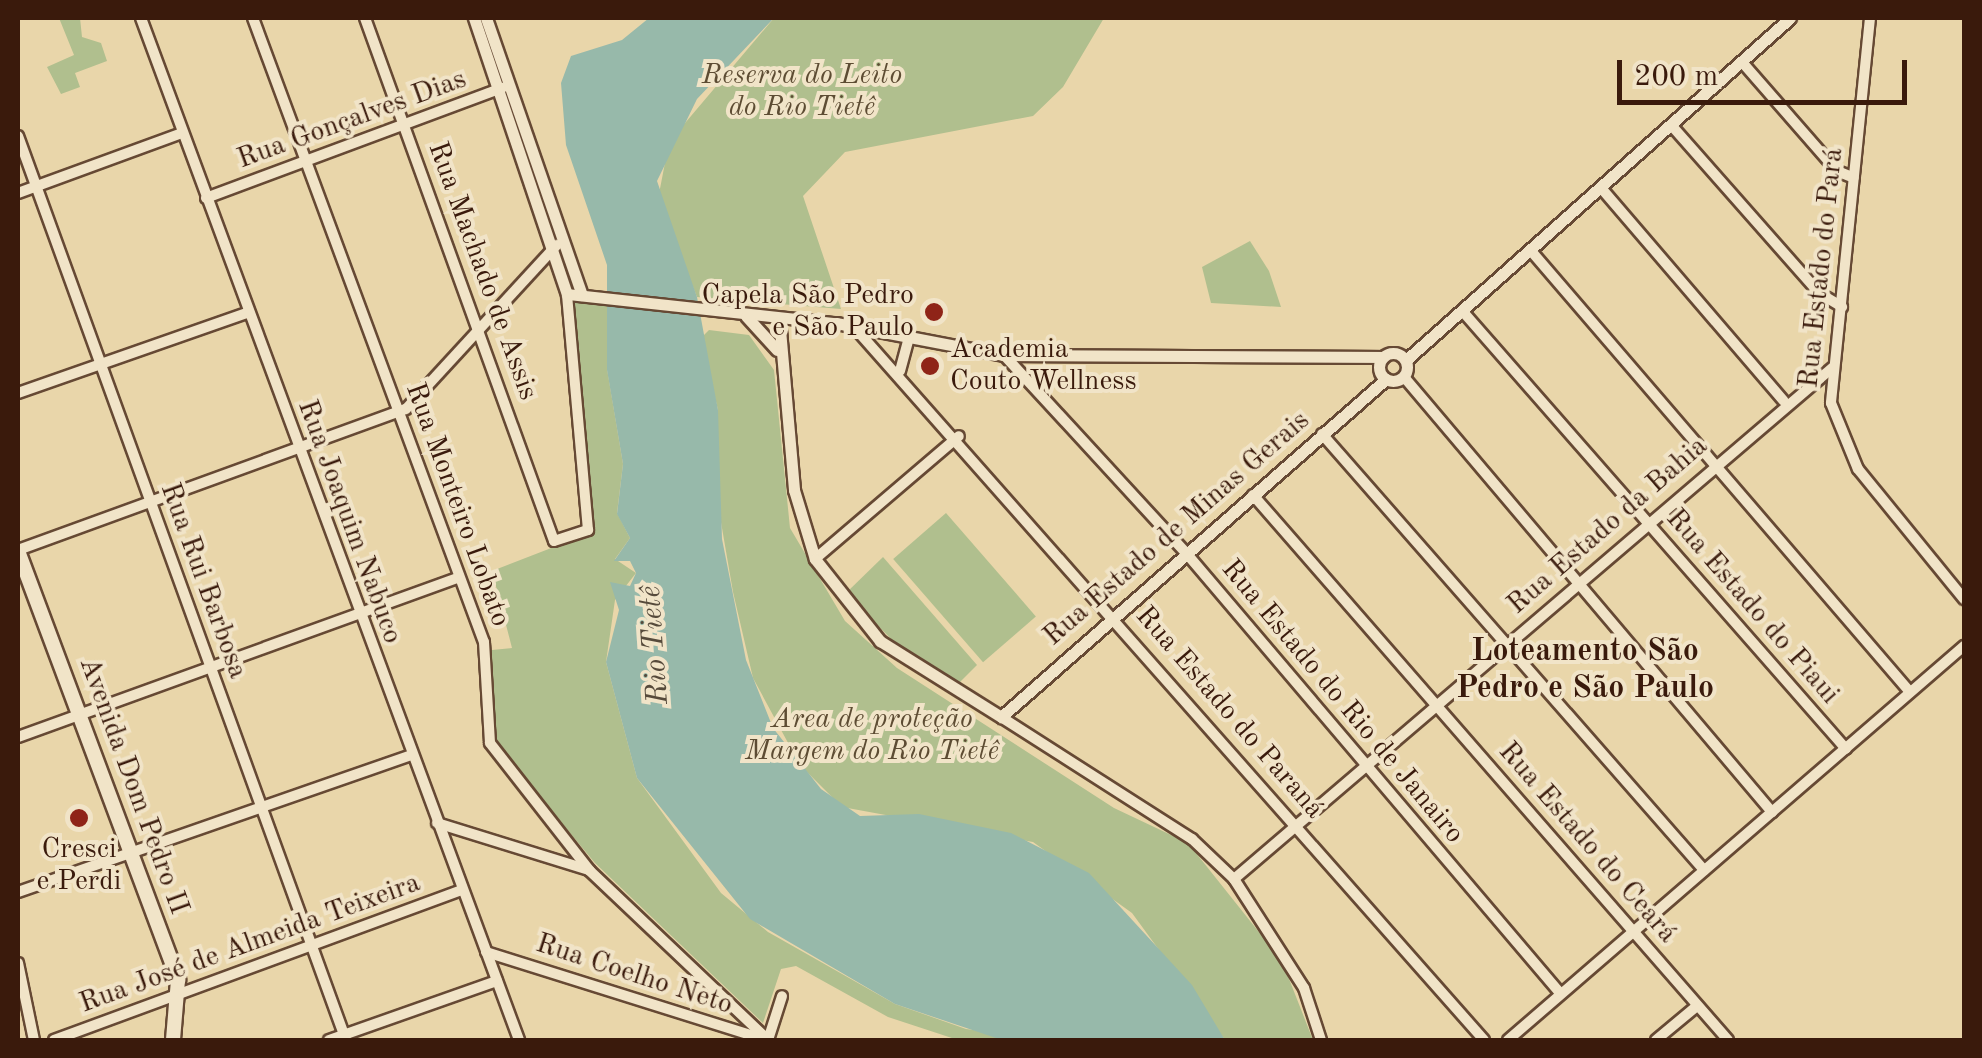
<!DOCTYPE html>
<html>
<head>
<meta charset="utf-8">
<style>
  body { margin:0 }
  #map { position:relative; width:1982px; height:1058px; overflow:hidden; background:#e9d6aa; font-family:"Old Standard TT",serif }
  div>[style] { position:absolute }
  .green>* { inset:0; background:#b0bf8e; transform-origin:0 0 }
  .water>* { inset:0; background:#97b9aa }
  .roads { filter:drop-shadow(2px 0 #664934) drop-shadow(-2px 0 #664934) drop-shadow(0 2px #664934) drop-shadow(0 -2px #664934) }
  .minor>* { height:10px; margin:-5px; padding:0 5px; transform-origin:5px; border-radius:5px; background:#f1e4c8 }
  .tertiary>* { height:11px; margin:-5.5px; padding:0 5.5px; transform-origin:5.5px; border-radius:5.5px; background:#f1e4c8 }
  .tertiary>.ring { margin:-5.5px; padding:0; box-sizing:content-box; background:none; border:11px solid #f1e4c8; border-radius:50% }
  .secondary>* { height:14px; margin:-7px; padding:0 7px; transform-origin:7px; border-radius:7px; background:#f1e4c8 }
  .dots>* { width:28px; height:28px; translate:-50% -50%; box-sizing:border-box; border:5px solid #f1e4c8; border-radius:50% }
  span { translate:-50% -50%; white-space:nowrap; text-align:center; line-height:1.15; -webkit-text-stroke:8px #f1e4c8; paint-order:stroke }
  .park-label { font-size:28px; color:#5d4c33; font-style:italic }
  .street-label { font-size:28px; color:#3a1a0c }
  .poi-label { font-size:28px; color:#3a1a0c }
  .right { translate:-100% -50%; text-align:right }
  .left { translate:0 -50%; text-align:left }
  .water-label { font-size:30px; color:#564a3b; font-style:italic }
  .quarter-label { font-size:32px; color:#3a1a0c; font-weight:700 }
  .frame { position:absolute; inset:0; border:20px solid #3a1a0c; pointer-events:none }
  .scale { position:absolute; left:1617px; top:60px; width:290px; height:45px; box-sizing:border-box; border:5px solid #3a1a0c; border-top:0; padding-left:12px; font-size:30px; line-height:35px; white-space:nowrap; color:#3a1a0c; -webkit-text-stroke:8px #f1e4c8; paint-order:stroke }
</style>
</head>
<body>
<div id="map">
  <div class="green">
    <i style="clip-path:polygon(59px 18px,80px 18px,82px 37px,101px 43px,107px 61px,75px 73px,80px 87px,61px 94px,47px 67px,74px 55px)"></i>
    <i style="clip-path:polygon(774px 18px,1104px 18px,1063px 87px,1033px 116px,845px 152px,803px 196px,841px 309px,697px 297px,658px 199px,669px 142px)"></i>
    <i style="clip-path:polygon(1250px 241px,1269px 271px,1281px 307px,1211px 303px,1202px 267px)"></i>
    <i style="clip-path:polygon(568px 295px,608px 299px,607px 369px,623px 464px,617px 513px,630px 538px,615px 559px,636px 573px,615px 600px,606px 662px,637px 778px,721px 893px,768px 932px,895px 1004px,966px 1029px,1047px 1040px,958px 1040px,888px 1017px,796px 966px,781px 969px,763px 1023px,595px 863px,500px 749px,490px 730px,492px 650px,512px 648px,492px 571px,590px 533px)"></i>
    <i style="clip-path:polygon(709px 330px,749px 335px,774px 370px,790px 528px,845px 621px,897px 668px,1114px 808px,1188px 843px,1282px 961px,1313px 1040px,1225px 1040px,1132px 913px,1033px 842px,842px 807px,800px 765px,753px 678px,733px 592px,717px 499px,718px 410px,701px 338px)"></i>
    <i style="left:946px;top:513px;width:137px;height:70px;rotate:49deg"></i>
    <i style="clip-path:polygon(883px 557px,977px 665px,957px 685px,898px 646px,846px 593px)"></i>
  </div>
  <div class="water">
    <i style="clip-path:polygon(649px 18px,774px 18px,697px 99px,657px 181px,697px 297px,718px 410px,722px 539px,746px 660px,773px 728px,821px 789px,860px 816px,919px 814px,1011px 833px,1089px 873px,1192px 985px,1225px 1040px,1002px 1040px,895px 1004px,750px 919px,637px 778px,606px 662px,619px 610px,610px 582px,630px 586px,636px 573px,630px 561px,614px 561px,630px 538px,617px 514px,623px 464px,607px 370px,607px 265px,566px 145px,561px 83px,571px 56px,622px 40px)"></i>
  </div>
  <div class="roads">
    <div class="minor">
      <i style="left:141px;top:18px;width:1090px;rotate:69.7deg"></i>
      <i style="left:253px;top:18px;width:665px;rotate:69.69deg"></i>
      <i style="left:484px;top:642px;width:101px;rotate:86.6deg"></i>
      <i style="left:490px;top:743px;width:162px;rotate:52deg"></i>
      <i style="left:590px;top:871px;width:245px;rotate:43.5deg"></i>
      <i style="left:365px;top:18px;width:556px;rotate:70.13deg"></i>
      <i style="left:554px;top:541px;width:36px;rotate:-18deg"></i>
      <i style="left:588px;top:530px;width:237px;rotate:-95.1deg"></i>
      <i style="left:1870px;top:18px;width:387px;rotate:95.8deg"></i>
      <i style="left:1831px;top:403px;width:71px;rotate:67.8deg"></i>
      <i style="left:1858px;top:469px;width:168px;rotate:50.8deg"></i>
      <i style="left:1742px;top:62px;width:145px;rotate:48.9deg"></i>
      <i style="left:1837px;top:171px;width:18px;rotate:22deg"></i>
      <i style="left:1672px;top:126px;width:222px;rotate:48.6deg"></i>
      <i style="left:1819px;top:293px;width:27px;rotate:31deg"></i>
      <i style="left:18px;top:136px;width:962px;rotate:70.06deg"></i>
      <i style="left:1602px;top:189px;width:279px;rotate:49.4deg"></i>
      <i style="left:18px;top:193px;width:175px;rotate:-20.1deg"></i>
      <i style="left:206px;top:198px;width:316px;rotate:-20.4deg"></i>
      <i style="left:1532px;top:252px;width:580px;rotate:49.33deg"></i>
      <i style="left:1465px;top:314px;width:578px;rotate:48.79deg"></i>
      <i style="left:855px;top:328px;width:950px;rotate:48.54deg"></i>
      <i style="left:1004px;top:355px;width:270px;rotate:47.4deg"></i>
      <i style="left:1187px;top:554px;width:577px;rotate:49.64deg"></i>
      <i style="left:900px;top:371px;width:34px;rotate:-75deg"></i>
      <i style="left:1404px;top:377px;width:570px;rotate:49.77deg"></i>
      <i style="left:18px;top:393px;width:243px;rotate:-19.3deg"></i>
      <i style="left:1322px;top:434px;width:580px;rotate:48.78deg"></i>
      <i style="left:1253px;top:495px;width:723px;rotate:48.93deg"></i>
      <i style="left:18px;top:550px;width:413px;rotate:-20deg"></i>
      <i style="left:406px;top:409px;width:223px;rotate:-47.4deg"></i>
      <i style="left:815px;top:559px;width:189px;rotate:-40.5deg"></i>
      <i style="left:1001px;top:717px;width:227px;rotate:32.6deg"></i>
      <i style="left:1192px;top:839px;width:58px;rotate:43.6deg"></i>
      <i style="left:1234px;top:879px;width:130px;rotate:57.3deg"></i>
      <i style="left:1304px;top:988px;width:55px;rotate:71.9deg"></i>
      <i style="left:18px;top:737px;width:469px;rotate:-19.9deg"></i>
      <i style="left:437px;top:823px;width:159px;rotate:17.2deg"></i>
      <i style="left:1234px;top:879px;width:787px;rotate:-40.51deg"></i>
      <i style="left:18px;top:892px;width:417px;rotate:-19.2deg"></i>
      <i style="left:486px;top:952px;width:294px;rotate:17.4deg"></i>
      <i style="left:18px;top:963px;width:79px;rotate:78.3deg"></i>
      <i style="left:54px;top:1040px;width:434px;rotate:-20.2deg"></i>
      <i style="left:329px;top:1040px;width:178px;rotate:-19.4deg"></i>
      <i style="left:768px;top:1040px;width:46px;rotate:-72.3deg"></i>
      <i style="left:1508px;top:1040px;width:603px;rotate:-40.83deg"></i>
      <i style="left:1656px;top:1040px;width:53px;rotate:-39.7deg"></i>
    </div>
    <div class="tertiary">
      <i style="left:474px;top:18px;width:291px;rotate:71.4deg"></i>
      <i style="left:567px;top:294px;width:271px;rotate:6.2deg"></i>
      <i style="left:836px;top:323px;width:171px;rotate:10.8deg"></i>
      <i style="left:1004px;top:355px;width:379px;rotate:0.3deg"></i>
      <i style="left:486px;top:18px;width:293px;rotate:70.9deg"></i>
      <i style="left:746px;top:316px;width:46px;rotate:47.6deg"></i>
      <i style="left:779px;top:318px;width:173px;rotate:85deg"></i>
      <i style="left:794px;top:490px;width:72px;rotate:73.1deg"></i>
      <i style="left:815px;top:559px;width:105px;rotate:51.6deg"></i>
      <i style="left:880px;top:641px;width:143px;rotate:32.1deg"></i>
      <i style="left:1001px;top:717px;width:512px;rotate:-41.28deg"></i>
      <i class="ring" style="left:1379px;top:353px;width:17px;height:17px"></i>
      <i style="left:1406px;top:360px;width:514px;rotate:-41.69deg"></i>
    </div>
    <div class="secondary">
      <i style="left:18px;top:551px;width:458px;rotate:69.5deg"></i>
      <i style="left:178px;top:980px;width:60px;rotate:94.8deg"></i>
    </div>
  </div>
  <div class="dots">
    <i style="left:934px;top:312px;background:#8f2418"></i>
    <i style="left:930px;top:366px;background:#8f2418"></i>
    <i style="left:79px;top:818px;background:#8f2418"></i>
  </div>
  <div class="park-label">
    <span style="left:802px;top:92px">Reserva do Leito<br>do Rio Tietê</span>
    <span style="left:872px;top:736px">Area de proteção<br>Margem do Rio Tietê</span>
  </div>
  <div class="street-label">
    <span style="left:352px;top:120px;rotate:-20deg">Rua Gonçalves Dias</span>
    <span style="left:1822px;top:268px;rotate:-84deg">Rua Estado do Pará</span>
    <span style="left:482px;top:271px;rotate:70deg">Rua Machado de Assis</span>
    <span style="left:457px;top:505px;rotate:70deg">Rua Monteiro Lobato</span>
    <span style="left:349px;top:522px;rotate:70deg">Rua Joaquim Nabuco</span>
    <span style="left:1608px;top:526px;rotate:-41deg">Rua Estado da Bahia</span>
    <span style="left:1177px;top:529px;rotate:-41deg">Rua Estado de Minas Gerais</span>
    <span style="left:203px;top:581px;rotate:70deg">Rua Rui Barbosa</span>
    <span style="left:1752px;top:607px;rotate:49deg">Rua Estado do Piaui</span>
    <span style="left:1342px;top:702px;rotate:50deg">Rua Estado do Rio de Janairo</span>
    <span style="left:1229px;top:713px;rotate:49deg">Rua Estado do Paraná</span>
    <span style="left:133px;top:786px;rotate:70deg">Avenida Dom Pedro II</span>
    <span style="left:1587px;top:843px;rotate:49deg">Rua Estado do Ceará</span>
    <span style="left:250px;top:944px;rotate:-20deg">Rua José de Almeida Teixeira</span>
    <span style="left:634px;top:975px;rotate:18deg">Rua Coelho Neto</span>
  </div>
  <div class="poi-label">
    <span class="right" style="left:914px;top:312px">Capela São Pedro<br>e São Paulo</span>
    <span class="left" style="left:950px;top:366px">Academia<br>Couto Wellness</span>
    <span style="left:79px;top:866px">Cresci<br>e Perdi</span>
  </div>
  <div class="water-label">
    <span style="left:655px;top:645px;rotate:-94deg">Rio Tietê</span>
  </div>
  <div class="quarter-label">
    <span style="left:1585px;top:671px">Loteamento São<br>Pedro e São Paulo</span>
  </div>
  <div class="frame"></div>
  <div class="scale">200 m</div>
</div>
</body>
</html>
